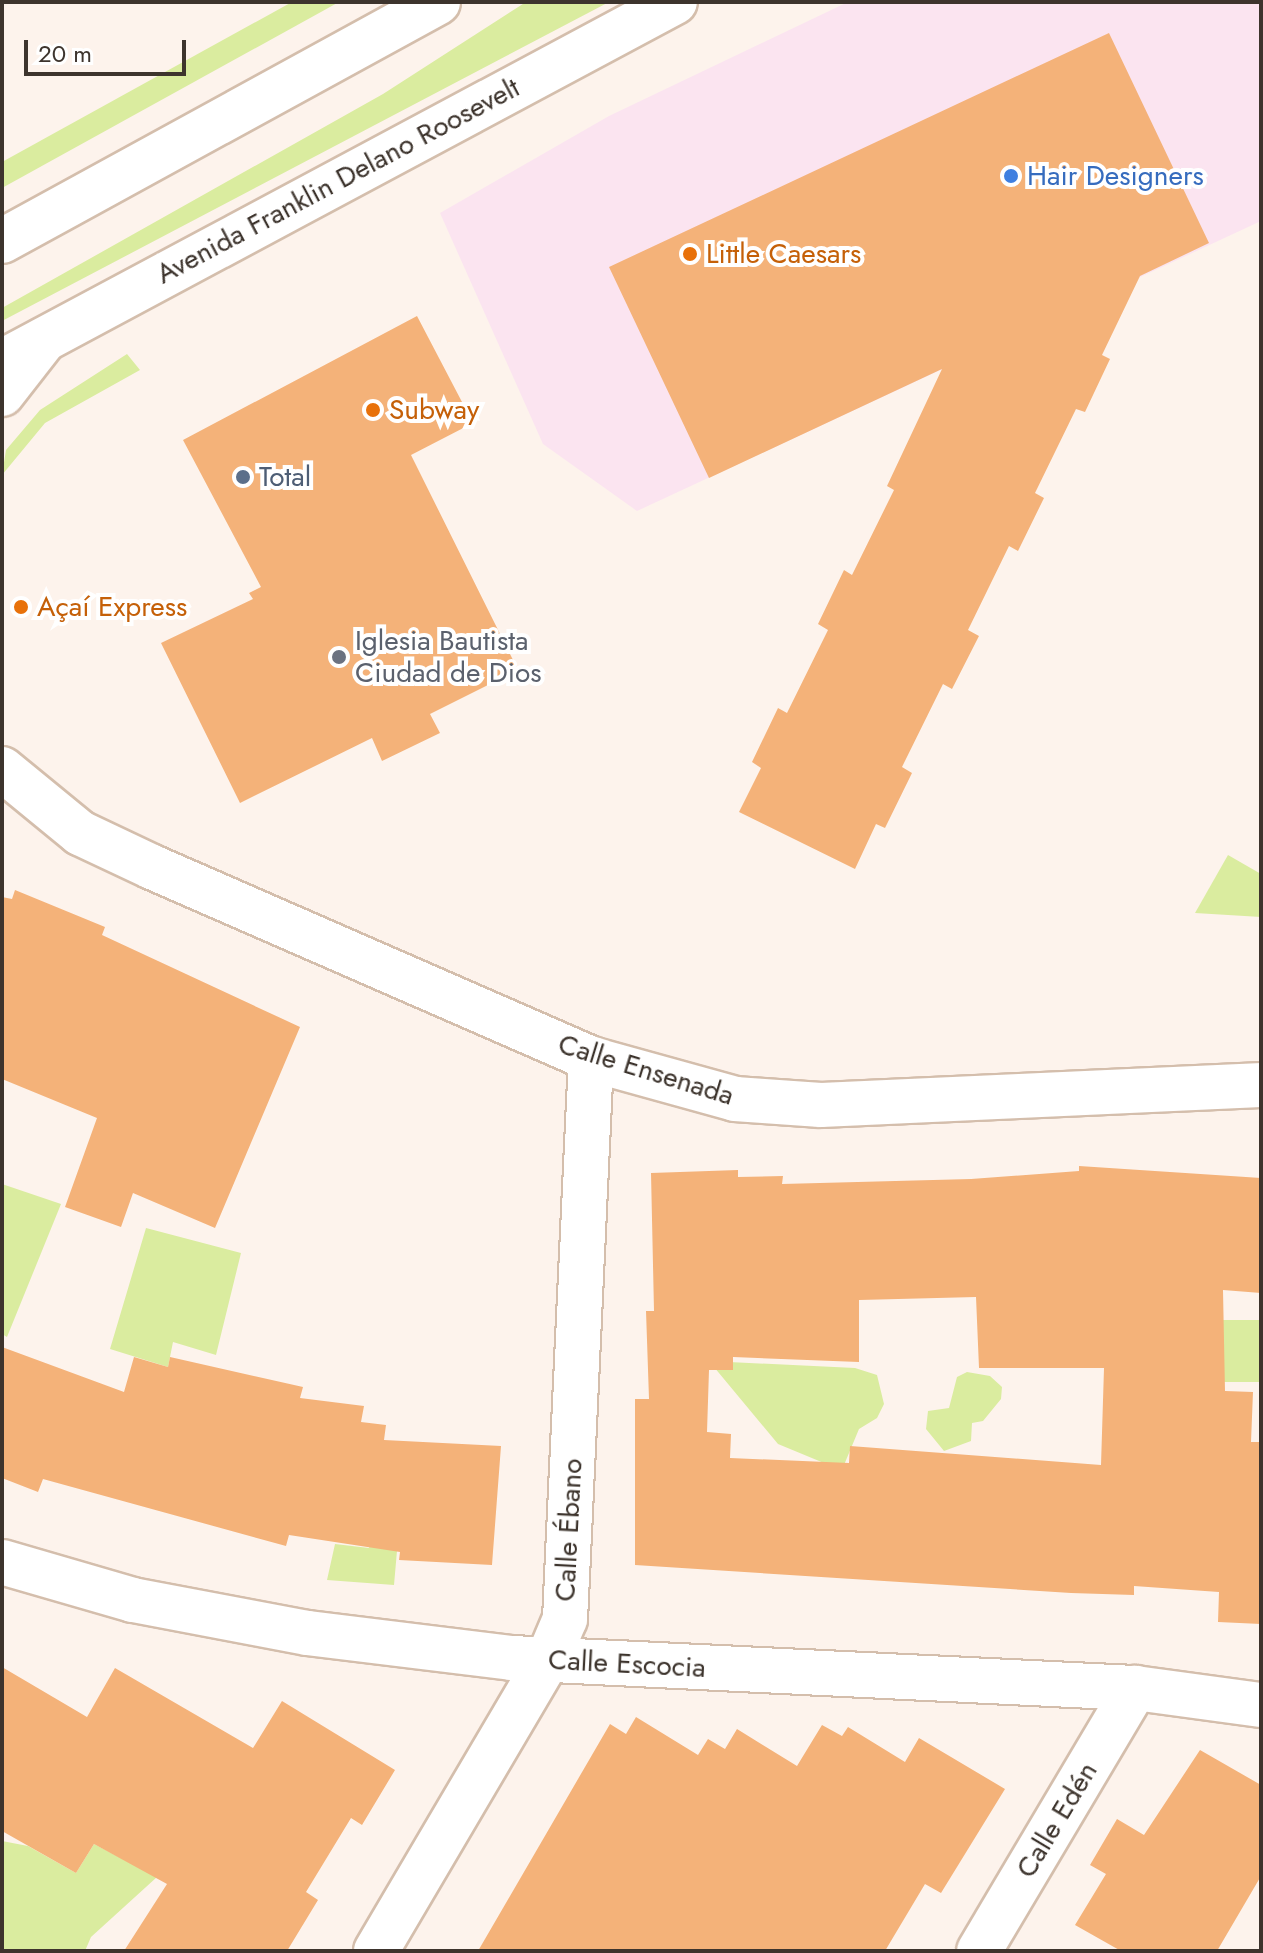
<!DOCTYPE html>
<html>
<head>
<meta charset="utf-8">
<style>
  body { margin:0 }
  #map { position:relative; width:1263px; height:1953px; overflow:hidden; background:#fdf3ec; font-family:Jost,sans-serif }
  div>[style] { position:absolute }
  .commercial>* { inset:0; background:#fbe4f0 }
  .green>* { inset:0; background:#daec9f; transform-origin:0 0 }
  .building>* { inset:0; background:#f4b279 }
  .roads { filter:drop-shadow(2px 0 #d4beac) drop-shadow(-2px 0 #d4beac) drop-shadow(0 2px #d4beac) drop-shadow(0 -2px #d4beac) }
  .minor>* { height:44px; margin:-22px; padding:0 22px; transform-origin:22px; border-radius:22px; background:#fff }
  .major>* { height:44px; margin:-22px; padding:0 22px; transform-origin:22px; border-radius:22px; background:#fff }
  .dots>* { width:22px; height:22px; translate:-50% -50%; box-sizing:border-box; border:4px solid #fff; border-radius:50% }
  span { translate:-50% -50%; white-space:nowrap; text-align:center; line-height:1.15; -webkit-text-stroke:8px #fff; paint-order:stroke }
  .shop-label { font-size:28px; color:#366cbe }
  .left { translate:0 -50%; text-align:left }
  .street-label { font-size:28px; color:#3d342d }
  .food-label { font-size:28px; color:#c56008 }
  .service-label { font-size:28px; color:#4e5e75 }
  .worship-label { font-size:28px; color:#5b616d }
  .frame { position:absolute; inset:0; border:4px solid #3d342d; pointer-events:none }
  .scale { position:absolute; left:24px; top:40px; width:162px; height:36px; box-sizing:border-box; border:4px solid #3d342d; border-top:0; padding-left:10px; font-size:24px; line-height:28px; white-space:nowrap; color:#3d342d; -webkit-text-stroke:6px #fff; paint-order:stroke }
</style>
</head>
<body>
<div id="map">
  <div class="commercial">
    <i style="clip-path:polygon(848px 2px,1261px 2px,1261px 221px,637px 511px,543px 444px,440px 213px,609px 116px)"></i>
  </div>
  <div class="green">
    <i style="clip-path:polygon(292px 2px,339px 2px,2px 188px,2px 162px)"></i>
    <i style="clip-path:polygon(526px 2px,609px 2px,2px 321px,2px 308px,383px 94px)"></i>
    <i style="clip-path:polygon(127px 354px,140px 370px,45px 423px,2px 475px,6px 450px,40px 410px)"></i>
    <i style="clip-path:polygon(1228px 855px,1261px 874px,1261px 917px,1195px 913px)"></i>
    <i style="clip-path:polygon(2px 1184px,61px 1204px,7px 1337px,2px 1334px)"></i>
    <i style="clip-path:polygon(146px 1228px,241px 1253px,216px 1355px,173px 1342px,168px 1367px,110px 1349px)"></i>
    <i style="left:1261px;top:1320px;width:62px;height:39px;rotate:90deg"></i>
    <i style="clip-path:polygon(709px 1361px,855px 1368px,877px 1375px,884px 1404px,877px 1418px,859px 1429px,844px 1465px,836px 1468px,778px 1444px)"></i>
    <i style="clip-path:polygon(967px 1372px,990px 1376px,1002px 1387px,1001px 1399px,983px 1421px,972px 1423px,971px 1441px,944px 1451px,926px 1429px,928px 1411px,949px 1408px,957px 1377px)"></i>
    <i style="clip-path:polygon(373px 1521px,399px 1528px,394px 1585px,327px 1580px,335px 1544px,369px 1548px)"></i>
    <i style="clip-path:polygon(2px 1841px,28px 1846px,76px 1873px,94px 1844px,157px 1877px,91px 1937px,85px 1951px,2px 1951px)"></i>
  </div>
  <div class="building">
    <i style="clip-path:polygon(1109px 33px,1209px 243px,1140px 276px,1102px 355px,1110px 359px,1085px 412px,1076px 409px,1035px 493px,1044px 498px,1018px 551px,1009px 546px,968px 630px,979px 636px,952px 689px,943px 684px,902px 767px,912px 773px,885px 828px,876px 824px,855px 869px,739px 812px,761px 768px,752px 762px,778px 708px,787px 713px,828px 630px,818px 624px,844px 570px,852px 575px,894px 490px,887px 486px,942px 369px,709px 478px,609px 267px)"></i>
    <i style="clip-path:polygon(417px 316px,473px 423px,411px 455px,518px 670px,430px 714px,440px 733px,382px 761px,372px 738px,240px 803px,161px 643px,253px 599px,249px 593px,261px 587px,183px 440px)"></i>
    <i style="clip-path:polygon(15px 890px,105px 927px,102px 935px,300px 1027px,215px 1228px,133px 1193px,121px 1227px,65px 1207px,97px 1118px,2px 1079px,2px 897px,12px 899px)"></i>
    <i style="clip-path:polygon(evenodd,1079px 1166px,1261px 1178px,1261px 1293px,1223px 1290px,1225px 1391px,1253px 1392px,1251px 1442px,1261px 1442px,1261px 1624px,1218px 1622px,1219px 1592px,1134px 1586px,1134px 1595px,1071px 1593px,635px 1565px,635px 1399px,649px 1399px,646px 1311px,654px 1311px,651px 1173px,738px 1170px,738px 1177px,783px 1176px,782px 1184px,971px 1179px,1079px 1171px,1079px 1166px,976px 1297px,979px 1368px,1104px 1368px,1101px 1465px,850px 1446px,849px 1463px,730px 1458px,731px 1434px,707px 1432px,709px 1370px,733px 1370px,733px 1357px,859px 1362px,859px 1300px,976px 1297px)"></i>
    <i style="clip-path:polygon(2px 1347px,124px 1392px,134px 1357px,168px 1367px,170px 1357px,303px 1387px,300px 1398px,364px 1406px,361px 1422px,386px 1425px,384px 1440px,501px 1446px,492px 1565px,399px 1560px,400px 1552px,289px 1535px,286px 1546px,43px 1479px,38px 1492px,2px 1478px)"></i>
    <i style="clip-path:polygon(2px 1667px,87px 1717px,115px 1668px,253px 1748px,282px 1701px,395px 1770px,362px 1825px,351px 1818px,306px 1892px,318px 1900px,287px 1951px,124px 1951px,167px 1884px,94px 1844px,76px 1873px,2px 1831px)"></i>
    <i style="clip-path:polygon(636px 1717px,698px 1755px,708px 1739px,725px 1749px,737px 1729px,797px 1766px,822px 1725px,842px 1736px,848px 1727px,905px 1762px,919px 1738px,1005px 1789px,941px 1893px,925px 1884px,885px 1951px,478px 1951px,610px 1724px,626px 1734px)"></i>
    <i style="clip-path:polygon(1200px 1750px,1261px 1785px,1261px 1876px,1217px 1951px,1121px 1951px,1075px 1925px,1106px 1874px,1090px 1865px,1117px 1819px,1144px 1835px)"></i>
  </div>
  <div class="roads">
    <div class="minor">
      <i style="left:2px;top:394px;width:68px;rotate:-52.1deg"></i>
      <i style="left:2px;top:769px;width:101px;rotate:39.4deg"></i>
      <i style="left:80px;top:833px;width:80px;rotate:25.3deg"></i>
      <i style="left:152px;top:867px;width:479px;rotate:23.6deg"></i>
      <i style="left:591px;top:1059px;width:149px;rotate:15.5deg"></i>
      <i style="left:735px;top:1099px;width:86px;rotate:4deg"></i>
      <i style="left:821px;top:1105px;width:440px;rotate:-2.6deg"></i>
      <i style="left:2px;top:1562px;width:136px;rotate:16.2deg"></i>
      <i style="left:133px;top:1600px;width:178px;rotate:10.7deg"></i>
      <i style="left:308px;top:1633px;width:206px;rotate:7deg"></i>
      <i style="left:512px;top:1658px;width:624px;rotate:2.76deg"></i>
      <i style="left:1135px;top:1688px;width:127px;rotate:7.7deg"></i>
      <i style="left:376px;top:1951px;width:339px;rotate:-59.5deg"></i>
      <i style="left:548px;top:1659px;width:43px;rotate:-67deg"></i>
      <i style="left:565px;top:1619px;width:561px;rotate:-87.34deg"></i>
      <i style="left:979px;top:1951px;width:306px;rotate:-59.3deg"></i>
    </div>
    <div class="major">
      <i style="left:2px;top:241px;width:497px;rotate:-28.7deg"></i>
      <i style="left:2px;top:362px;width:763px;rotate:-28.14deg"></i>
    </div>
  </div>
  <div class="dots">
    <i style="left:1011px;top:176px;background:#3f7fe0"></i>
    <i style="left:690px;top:254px;background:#e8710a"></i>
    <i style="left:373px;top:410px;background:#e8710a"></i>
    <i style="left:243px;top:477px;background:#5c6f8a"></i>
    <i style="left:21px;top:607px;background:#e8710a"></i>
    <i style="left:339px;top:657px;background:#6b7280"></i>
  </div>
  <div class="shop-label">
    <span class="left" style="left:1027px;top:176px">Hair Designers</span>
  </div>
  <div class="street-label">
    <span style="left:338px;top:181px;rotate:-28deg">Avenida Franklin Delano Roosevelt</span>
    <span style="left:646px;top:1070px;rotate:17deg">Calle Ensenada</span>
    <span style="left:569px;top:1530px;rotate:-87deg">Calle Ébano</span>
    <span style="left:627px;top:1664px;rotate:3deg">Calle Escocia</span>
    <span style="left:1057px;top:1820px;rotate:-59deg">Calle Edén</span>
  </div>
  <div class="food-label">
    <span class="left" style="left:706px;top:254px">Little Caesars</span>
    <span class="left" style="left:389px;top:410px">Subway</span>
    <span class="left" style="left:37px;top:607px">Açaí Express</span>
  </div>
  <div class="service-label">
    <span class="left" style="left:259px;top:477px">Total</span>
  </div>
  <div class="worship-label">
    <span class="left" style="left:355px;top:657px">Iglesia Bautista<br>Ciudad de Dios</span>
  </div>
  <div class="frame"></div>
  <div class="scale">20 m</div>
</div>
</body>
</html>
